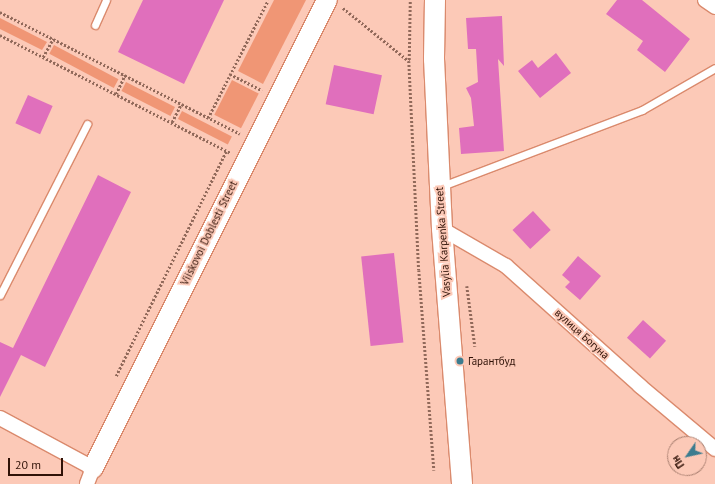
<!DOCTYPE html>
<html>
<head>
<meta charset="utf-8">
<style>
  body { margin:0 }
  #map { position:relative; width:715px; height:484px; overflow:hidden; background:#fcc9b7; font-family:"PT Sans",sans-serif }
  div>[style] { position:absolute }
  .green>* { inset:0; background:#f09675; transform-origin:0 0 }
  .building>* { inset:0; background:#e06fbc; transform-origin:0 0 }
  .path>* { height:2.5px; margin-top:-1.25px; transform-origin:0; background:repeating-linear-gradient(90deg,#91695a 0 2px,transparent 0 4px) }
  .roads { filter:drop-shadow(1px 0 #da8a6d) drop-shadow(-1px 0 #da8a6d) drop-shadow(0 1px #da8a6d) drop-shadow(0 -1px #da8a6d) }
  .lane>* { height:7px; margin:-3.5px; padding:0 3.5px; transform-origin:3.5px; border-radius:3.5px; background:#fff }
  .street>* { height:14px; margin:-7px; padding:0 7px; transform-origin:7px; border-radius:7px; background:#fff }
  .secondary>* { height:20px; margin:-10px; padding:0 10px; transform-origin:10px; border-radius:10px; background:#fff }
  .dots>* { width:11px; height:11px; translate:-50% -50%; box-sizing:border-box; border:2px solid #fcc9b7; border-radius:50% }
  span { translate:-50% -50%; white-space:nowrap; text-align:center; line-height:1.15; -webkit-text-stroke:4px #fcc9b7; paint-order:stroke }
  .street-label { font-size:11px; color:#301207 }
  .poi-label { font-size:11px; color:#301207 }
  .left { translate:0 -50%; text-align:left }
  .north { position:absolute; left:667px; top:436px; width:40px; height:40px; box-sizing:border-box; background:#fcc9b7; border:1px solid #aa8071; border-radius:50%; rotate:236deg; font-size:11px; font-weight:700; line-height:16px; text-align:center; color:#301207 }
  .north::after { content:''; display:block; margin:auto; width:14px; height:18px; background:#3c7c8f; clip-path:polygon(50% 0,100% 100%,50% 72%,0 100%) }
  .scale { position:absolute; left:8px; top:458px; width:55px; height:18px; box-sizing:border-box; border:2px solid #301207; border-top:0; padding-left:5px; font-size:12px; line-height:14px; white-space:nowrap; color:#301207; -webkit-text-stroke:3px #fcc9b7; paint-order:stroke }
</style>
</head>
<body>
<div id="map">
  <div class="green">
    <i style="clip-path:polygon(274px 0,306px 0,263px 84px,238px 71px)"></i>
    <i style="clip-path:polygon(0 18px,47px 42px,42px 50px,0 29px)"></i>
    <i style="left:54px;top:45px;width:73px;height:10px;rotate:28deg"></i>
    <i style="left:232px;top:80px;width:30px;height:39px;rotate:27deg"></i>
    <i style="left:126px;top:82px;width:55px;height:10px;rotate:27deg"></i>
    <i style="left:182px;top:111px;width:56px;height:9px;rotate:27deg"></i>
  </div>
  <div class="building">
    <i style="clip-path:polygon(143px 0,224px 0,184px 84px,118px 52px)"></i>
    <i style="clip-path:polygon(617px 0,642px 0,690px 39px,665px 72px,637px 50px,643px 41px,606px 14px)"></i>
    <i style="clip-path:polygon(502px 16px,504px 66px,498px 59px,504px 151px,461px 154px,459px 128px,474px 126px,471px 98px,466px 88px,478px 82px,476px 49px,468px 49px,466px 18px)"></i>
    <i style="clip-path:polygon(556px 53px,571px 73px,540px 98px,518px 71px,532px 60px,538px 68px)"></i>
    <i style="left:334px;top:65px;width:49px;height:40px;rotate:12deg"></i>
    <i style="left:28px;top:95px;width:27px;height:31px;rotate:24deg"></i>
    <i style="clip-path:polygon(98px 175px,131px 192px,45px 367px,21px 355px,0 397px,0 342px,13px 348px)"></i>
    <i style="left:533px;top:211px;width:26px;height:28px;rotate:47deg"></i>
    <i style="left:394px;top:253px;width:90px;height:33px;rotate:84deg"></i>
    <i style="clip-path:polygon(578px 256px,601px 276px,580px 300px,565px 287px,570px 282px,562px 275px)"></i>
    <i style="left:643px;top:320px;width:31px;height:24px;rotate:42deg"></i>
  </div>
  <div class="path">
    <i style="left:343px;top:8px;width:85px;rotate:38.8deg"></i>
    <i style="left:409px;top:61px;width:209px;rotate:87.3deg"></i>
    <i style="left:419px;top:270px;width:201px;rotate:85.7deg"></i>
    <i style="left:0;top:12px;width:269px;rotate:26.9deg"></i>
    <i style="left:0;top:35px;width:259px;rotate:27.1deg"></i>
    <i style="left:43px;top:57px;width:21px;rotate:-61deg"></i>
    <i style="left:409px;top:60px;width:60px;rotate:-89deg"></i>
    <i style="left:230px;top:74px;width:36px;rotate:27deg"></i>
    <i style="left:116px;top:94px;width:21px;rotate:-65deg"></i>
    <i style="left:208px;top:118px;width:132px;rotate:-63deg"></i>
    <i style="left:172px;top:122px;width:20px;rotate:-63deg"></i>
    <i style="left:467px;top:286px;width:61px;rotate:82.4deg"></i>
    <i style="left:116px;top:376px;width:250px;rotate:-63.9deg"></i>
  </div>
  <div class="roads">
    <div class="lane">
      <i style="left:95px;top:25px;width:27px;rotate:-66deg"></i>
      <i style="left:442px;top:186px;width:214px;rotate:-20.8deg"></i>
      <i style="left:642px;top:110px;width:84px;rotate:-29.9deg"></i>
      <i style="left:0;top:295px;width:192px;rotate:-63deg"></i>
    </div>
    <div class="street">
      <i style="left:705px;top:0;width:12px;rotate:35deg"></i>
      <i style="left:442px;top:229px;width:74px;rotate:30deg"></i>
      <i style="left:506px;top:266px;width:180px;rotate:41.8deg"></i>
      <i style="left:640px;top:386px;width:98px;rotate:40deg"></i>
      <i style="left:0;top:418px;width:106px;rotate:28.3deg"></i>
      <i style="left:93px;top:468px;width:17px;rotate:111deg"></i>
    </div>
    <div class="secondary">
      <i style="left:435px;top:0;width:59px;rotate:91deg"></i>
      <i style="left:434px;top:59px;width:170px;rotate:87.3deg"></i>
      <i style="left:442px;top:229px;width:256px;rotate:85.5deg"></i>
      <i style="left:93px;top:468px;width:523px;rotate:-63.43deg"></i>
    </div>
  </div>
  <div class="dots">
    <i style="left:460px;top:361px;background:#3c7c8f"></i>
  </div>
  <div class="street-label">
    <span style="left:209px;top:233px;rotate:-64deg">Viiskovoi Doblesti Street</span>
    <span style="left:443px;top:242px;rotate:-94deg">Vasylia Karpenka Street</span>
    <span style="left:582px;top:334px;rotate:42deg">вулиця Богуна</span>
  </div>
  <div class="poi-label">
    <span class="left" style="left:468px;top:361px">Гарантбуд</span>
  </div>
  <div class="north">Пн</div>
  <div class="scale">20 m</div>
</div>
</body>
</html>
